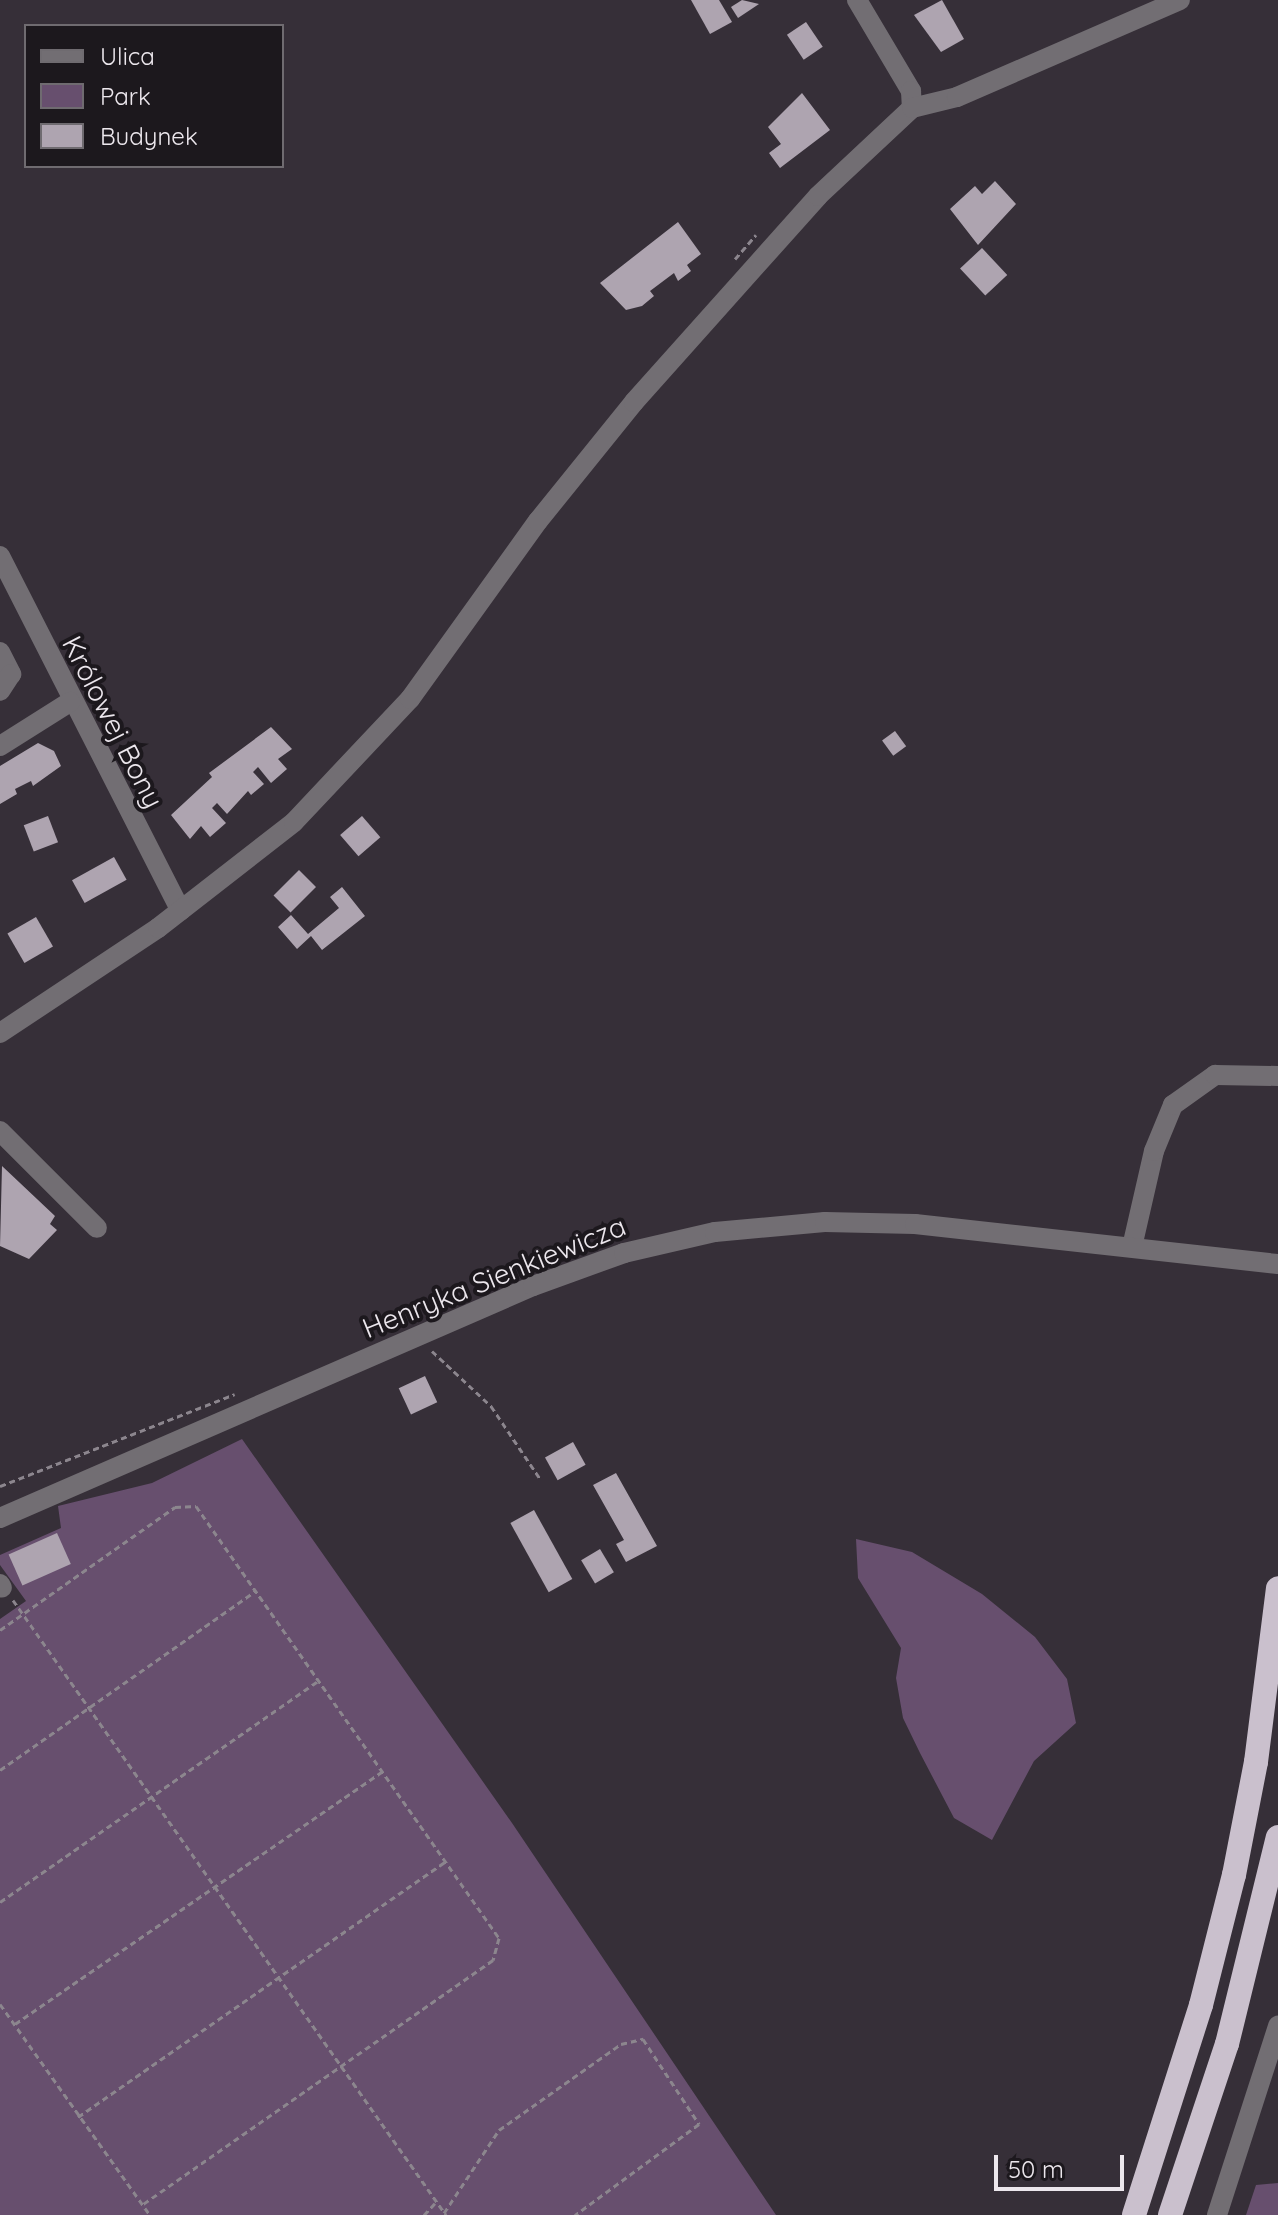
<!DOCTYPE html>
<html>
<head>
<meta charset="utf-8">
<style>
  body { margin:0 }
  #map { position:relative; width:1278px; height:2215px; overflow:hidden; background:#362f38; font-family:Quicksand,sans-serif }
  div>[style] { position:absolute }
  .green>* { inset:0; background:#674f6e }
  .building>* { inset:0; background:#aea4b0; transform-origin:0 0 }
  .path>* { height:3px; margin-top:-1.5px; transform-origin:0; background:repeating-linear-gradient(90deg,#8c868e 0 6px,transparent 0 10px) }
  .minor>* { height:20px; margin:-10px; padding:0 10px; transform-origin:10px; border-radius:10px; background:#726e73 }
  .highway>* { height:24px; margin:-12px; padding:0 12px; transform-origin:12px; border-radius:12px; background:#cac0cd }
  span { translate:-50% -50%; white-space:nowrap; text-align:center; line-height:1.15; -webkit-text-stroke:8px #1c181d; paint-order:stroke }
  .street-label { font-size:28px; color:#ece7ed }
  .legend { position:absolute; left:24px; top:24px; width:260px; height:144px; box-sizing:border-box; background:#1c181d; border:2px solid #6f6b70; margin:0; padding:10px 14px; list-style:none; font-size:24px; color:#ece7ed }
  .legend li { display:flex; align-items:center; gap:16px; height:40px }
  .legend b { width:40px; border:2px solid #6f6b70 }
  .scale { position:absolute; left:994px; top:2155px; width:130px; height:36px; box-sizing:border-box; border:4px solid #ece7ed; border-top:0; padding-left:10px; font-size:24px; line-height:28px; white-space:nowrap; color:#ece7ed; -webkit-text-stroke:6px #1c181d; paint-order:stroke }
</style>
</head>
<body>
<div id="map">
  <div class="green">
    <i style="clip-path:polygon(242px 1439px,512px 1823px,776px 2215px,0 2215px,0 1619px,26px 1601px,0 1565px,0 1555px,61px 1528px,58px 1506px,152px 1483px)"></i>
    <i style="clip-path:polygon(856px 1539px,912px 1552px,982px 1594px,1035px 1637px,1067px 1679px,1076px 1723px,1034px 1761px,992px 1840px,954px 1818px,920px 1753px,903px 1718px,896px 1678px,901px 1648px,858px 1578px)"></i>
    <i style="clip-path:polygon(1278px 2183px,1278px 2215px,1246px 2215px,1256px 2185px)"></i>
  </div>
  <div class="building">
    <i style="clip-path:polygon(691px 0,719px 0,732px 22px,710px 34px)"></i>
    <i style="clip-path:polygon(742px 0,759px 4px,738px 18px,731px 7px)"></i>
    <i style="clip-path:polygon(942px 0,964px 39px,941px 52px,914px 15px)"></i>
    <i style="left:806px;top:22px;width:30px;height:23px;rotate:56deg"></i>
    <i style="clip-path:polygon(802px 93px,830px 130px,780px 168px,769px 153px,781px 144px,768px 127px)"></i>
    <i style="clip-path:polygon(995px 181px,1016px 204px,978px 245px,950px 209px,975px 186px,982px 194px)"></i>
    <i style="clip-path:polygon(678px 222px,701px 254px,687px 265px,691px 271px,678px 281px,674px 273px,650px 291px,654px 296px,642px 306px,626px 310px,600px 283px)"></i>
    <i style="left:982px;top:248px;width:37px;height:30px;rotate:47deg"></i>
    <i style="clip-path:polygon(271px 727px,292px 749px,278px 759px,287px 769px,271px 783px,258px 767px,253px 772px,264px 784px,251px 795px,248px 791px,227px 814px,217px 803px,212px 808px,226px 823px,210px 837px,201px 826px,190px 839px,171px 815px,212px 777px,209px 773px)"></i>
    <i style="left:895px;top:731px;width:19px;height:16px;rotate:54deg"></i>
    <i style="clip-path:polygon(38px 743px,54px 751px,61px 766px,33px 786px,31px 781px,15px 789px,17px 794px,0 804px,0 766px)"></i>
    <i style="left:48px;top:816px;width:28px;height:26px;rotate:69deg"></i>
    <i style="left:362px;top:816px;width:28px;height:29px;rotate:49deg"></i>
    <i style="left:114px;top:857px;width:26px;height:48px;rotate:61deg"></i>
    <i style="left:299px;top:870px;width:24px;height:36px;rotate:45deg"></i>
    <i style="clip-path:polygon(342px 887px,365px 916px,322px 950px,311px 936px,297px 949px,278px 927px,291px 915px,308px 934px,339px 908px,330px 897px)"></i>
    <i style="left:36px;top:917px;width:34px;height:33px;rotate:60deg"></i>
    <i style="clip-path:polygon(2px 1166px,55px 1216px,50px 1224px,57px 1230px,29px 1259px,0 1246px)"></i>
    <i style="left:425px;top:1376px;width:29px;height:29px;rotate:65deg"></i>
    <i style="left:573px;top:1442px;width:26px;height:32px;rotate:61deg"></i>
    <i style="clip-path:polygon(616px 1473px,657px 1546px,626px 1562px,616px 1544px,624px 1540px,593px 1485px)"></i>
    <i style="left:534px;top:1510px;width:79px;height:27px;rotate:61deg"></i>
    <i style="left:57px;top:1533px;width:34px;height:53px;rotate:66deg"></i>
    <i style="left:600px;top:1549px;width:27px;height:22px;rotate:59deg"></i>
  </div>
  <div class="path">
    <i style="left:735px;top:259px;width:32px;rotate:-49deg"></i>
    <i style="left:432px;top:1351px;width:81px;rotate:43deg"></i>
    <i style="left:491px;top:1406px;width:89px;rotate:56deg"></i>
    <i style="left:0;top:1486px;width:252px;rotate:-21.4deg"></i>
    <i style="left:13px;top:1600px;width:752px;rotate:54.85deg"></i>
    <i style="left:0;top:1630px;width:214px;rotate:-35.1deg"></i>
    <i style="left:175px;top:1507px;width:21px;rotate:-3deg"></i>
    <i style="left:196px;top:1506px;width:528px;rotate:54.95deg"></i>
    <i style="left:499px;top:1938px;width:23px;rotate:105deg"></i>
    <i style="left:493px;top:1960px;width:428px;rotate:145.1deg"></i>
    <i style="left:0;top:1770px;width:312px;rotate:-35deg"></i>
    <i style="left:0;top:1902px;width:389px;rotate:-34.8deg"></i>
    <i style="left:0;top:2004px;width:259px;rotate:54.6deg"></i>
    <i style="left:15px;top:2024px;width:447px;rotate:-34.5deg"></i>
    <i style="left:78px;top:2117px;width:448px;rotate:-34.8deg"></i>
    <i style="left:444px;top:2213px;width:100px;rotate:-56.5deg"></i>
    <i style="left:499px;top:2130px;width:149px;rotate:-35.2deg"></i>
    <i style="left:621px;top:2044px;width:23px;rotate:-13deg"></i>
    <i style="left:643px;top:2039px;width:102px;rotate:56.6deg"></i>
    <i style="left:699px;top:2124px;width:154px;rotate:143.7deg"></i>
    <i style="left:424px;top:2215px;width:16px;rotate:-47deg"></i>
  </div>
  <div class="minor">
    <i style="left:857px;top:0;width:106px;rotate:59.3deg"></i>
    <i style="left:911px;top:91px;width:17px;rotate:87deg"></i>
    <i style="left:0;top:556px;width:398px;rotate:63deg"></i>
    <i style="left:0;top:652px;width:25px;rotate:63deg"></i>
    <i style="left:11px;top:674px;width:20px;rotate:123deg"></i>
    <i style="left:0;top:746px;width:83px;rotate:-32.2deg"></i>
    <i style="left:0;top:1033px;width:190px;rotate:-33.6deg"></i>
    <i style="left:158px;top:928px;width:172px;rotate:-37.9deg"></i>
    <i style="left:294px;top:822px;width:169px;rotate:-46.7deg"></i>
    <i style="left:410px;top:699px;width:219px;rotate:-54.3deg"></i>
    <i style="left:538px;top:521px;width:153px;rotate:-51.1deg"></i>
    <i style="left:634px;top:402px;width:276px;rotate:-48.2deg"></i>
    <i style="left:818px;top:196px;width:129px;rotate:-43.1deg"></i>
    <i style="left:912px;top:108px;width:46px;rotate:-13.7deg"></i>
    <i style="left:957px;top:97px;width:243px;rotate:-23.5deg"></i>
    <i style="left:0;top:1131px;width:137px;rotate:45deg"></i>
    <i style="left:1132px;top:1247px;width:98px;rotate:-77.1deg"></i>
    <i style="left:1154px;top:1151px;width:50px;rotate:-67.6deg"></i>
    <i style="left:1173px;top:1105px;width:52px;rotate:-35.5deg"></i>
    <i style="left:1215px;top:1075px;width:63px;rotate:0.9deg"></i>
    <i style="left:0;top:1518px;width:581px;rotate:-23.52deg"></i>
    <i style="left:533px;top:1286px;width:97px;rotate:-19.9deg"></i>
    <i style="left:624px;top:1253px;width:93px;rotate:-13deg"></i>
    <i style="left:715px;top:1232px;width:110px;rotate:-5.2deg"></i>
    <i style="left:825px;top:1222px;width:90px;rotate:1.3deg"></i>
    <i style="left:915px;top:1224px;width:365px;rotate:6.3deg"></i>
    <i style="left:0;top:1584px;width:4px;rotate:63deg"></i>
    <i style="left:1217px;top:2215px;width:199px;rotate:-72.1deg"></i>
  </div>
  <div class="highway">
    <i style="left:1134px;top:2215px;width:220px;rotate:-72.3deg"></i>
    <i style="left:1201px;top:2005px;width:134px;rotate:-75.8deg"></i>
    <i style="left:1234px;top:1875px;width:115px;rotate:-79deg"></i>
    <i style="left:1256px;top:1762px;width:175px;rotate:-82.8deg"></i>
    <i style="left:1170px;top:2215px;width:180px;rotate:-71.6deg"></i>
    <i style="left:1227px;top:2044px;width:213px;rotate:-76.2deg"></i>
  </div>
  <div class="street-label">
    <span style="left:113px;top:722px;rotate:63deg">Królowej Bony</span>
    <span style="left:494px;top:1277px;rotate:-22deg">Henryka Sienkiewicza</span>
  </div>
  <ul class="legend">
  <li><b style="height:10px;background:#726e73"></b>Ulica</li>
  <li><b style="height:22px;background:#674f6e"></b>Park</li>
  <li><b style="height:22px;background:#aea4b0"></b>Budynek</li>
  </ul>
  <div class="scale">50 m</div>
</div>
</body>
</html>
